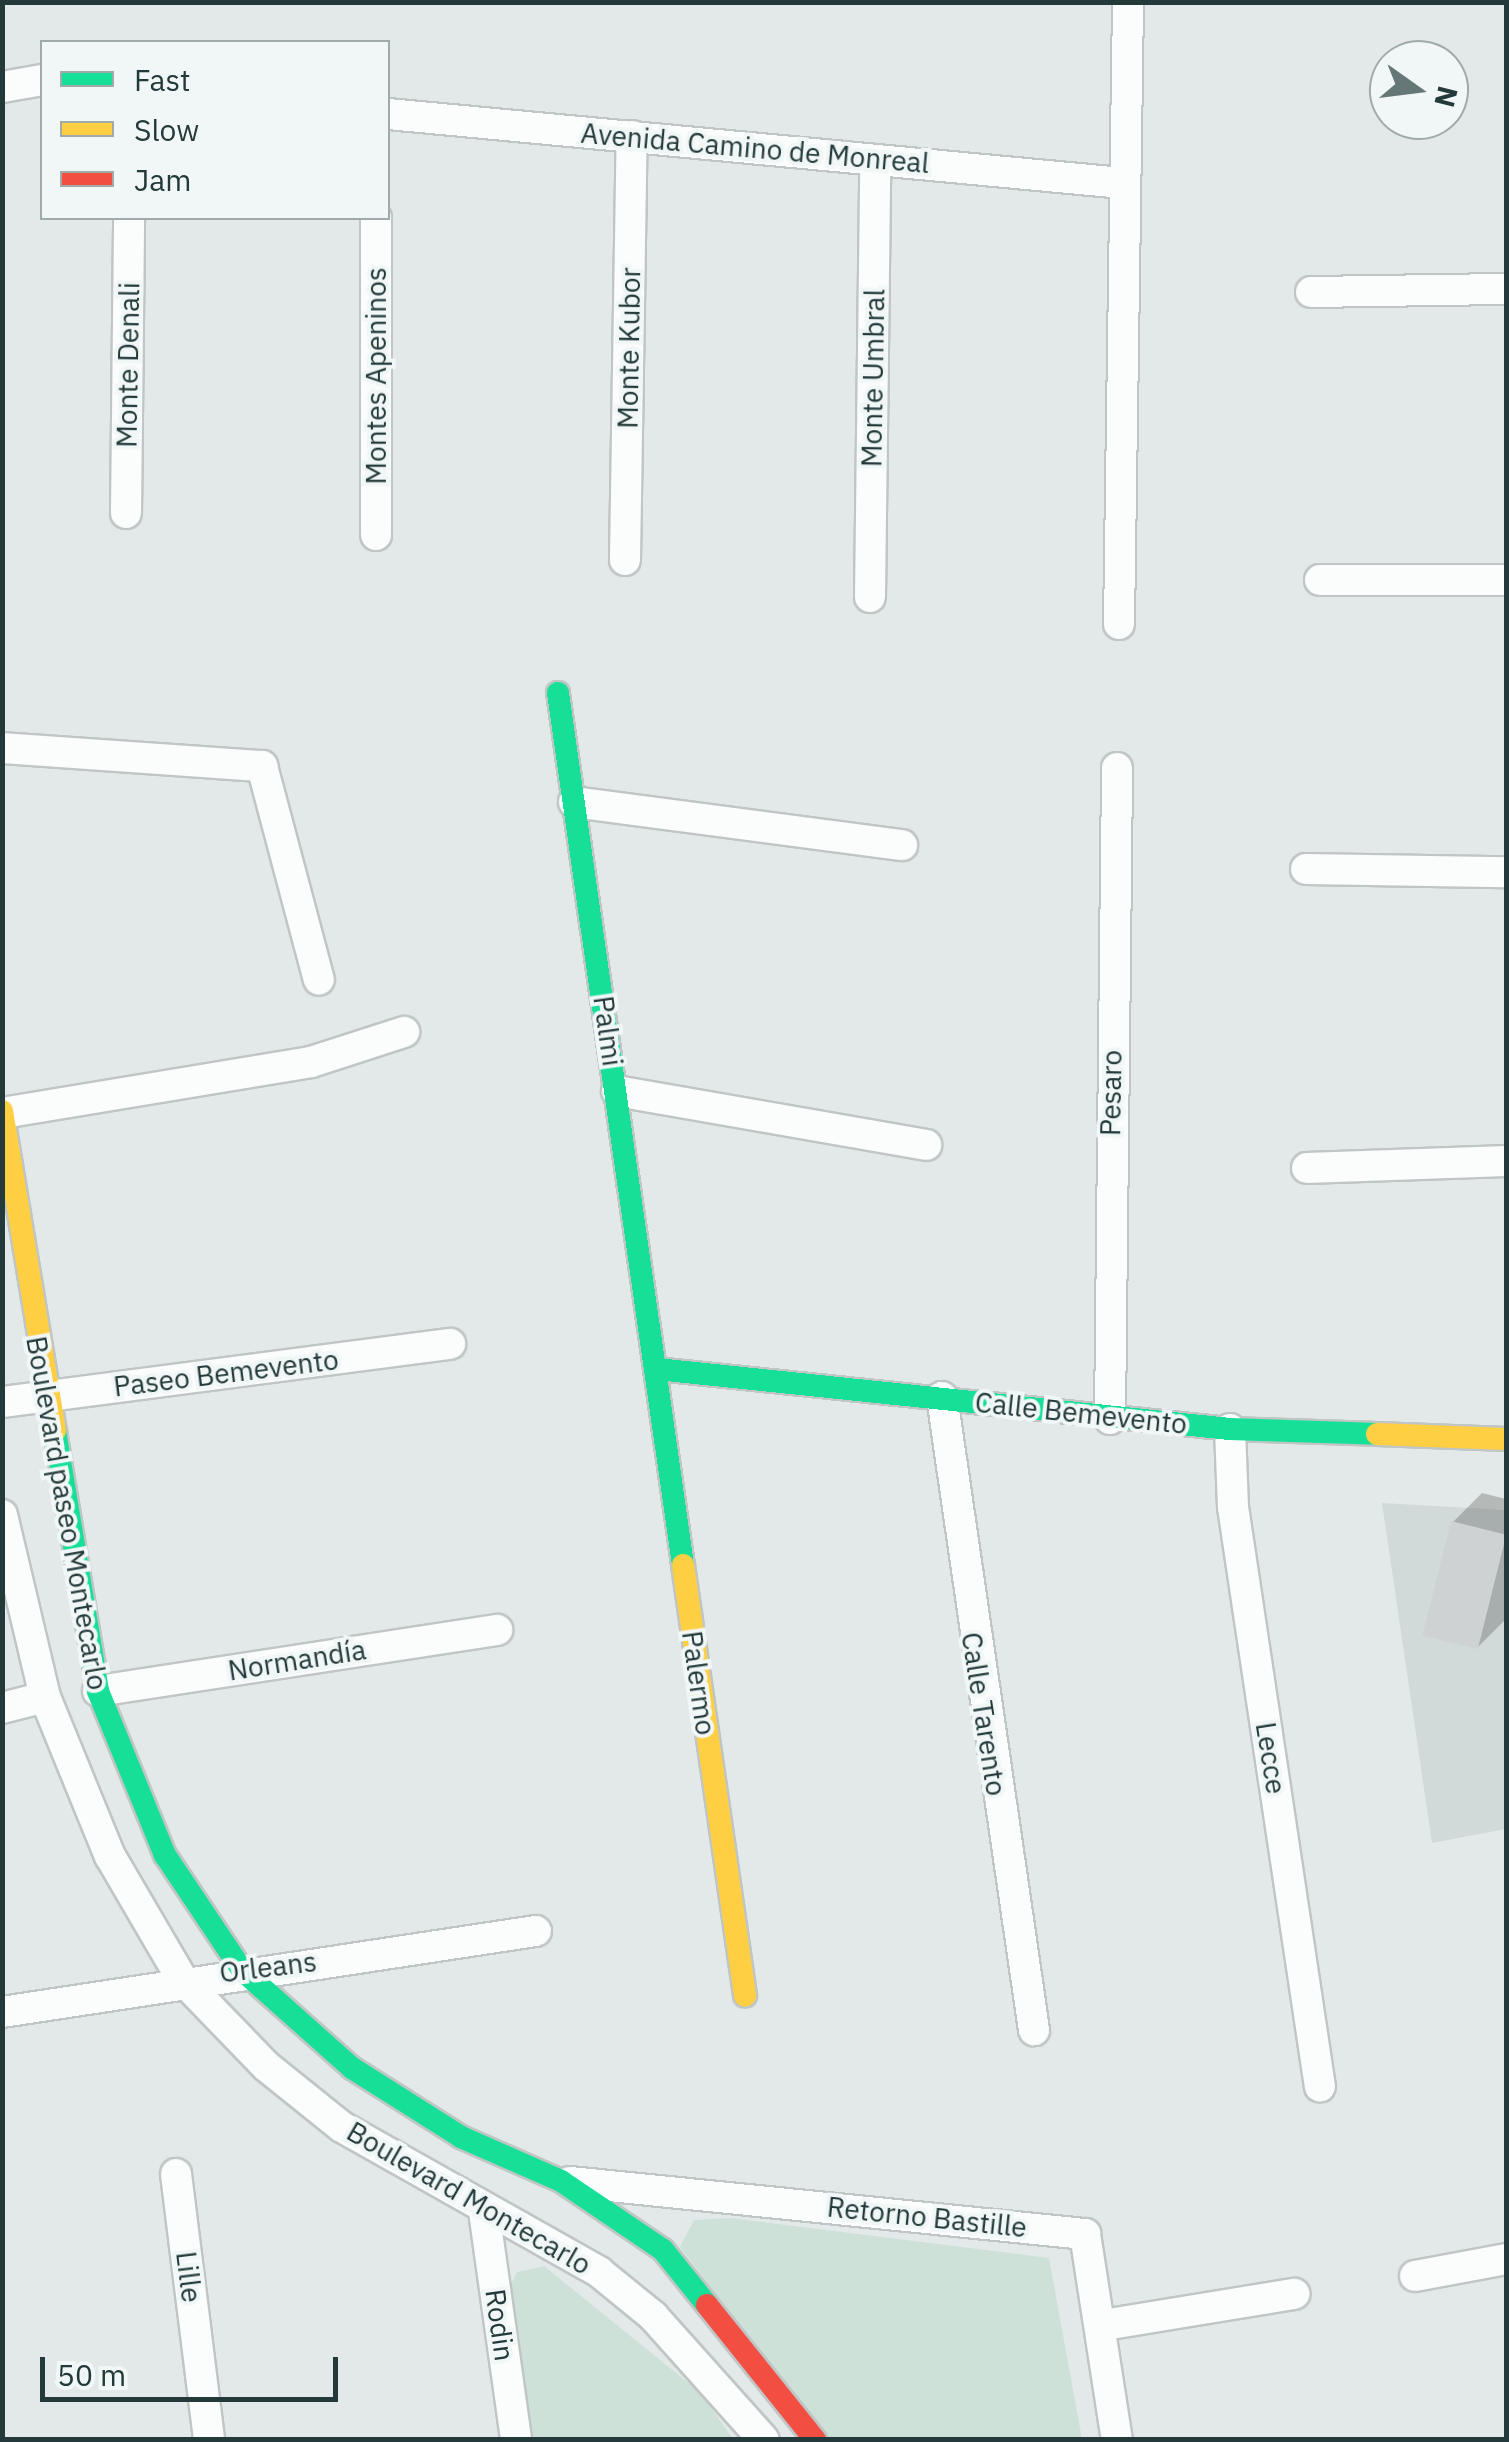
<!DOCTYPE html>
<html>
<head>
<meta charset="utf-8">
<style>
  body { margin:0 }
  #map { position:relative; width:1509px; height:2442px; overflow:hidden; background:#e3e9e8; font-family:"IBM Plex Sans",sans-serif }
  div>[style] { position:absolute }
  .built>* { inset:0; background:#d2dad9 }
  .green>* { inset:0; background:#cee1d9 }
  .shadow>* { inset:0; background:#0003 }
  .building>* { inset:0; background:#ced2d2; transform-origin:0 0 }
  .roads { filter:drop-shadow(2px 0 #c0c5c5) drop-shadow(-2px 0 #c0c5c5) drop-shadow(0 2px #c0c5c5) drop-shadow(0 -2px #c0c5c5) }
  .street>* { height:30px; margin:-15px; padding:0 15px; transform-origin:15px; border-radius:15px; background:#fbfcfc }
  .fast>* { height:22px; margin:-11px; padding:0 11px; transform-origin:11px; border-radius:11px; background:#16e098 }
  .slow>* { height:22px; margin:-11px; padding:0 11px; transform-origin:11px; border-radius:11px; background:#ffcf43 }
  .jam>* { height:22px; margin:-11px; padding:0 11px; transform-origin:11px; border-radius:11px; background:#f24e42 }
  span { translate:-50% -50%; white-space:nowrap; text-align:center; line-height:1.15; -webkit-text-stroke:8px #f1f7f6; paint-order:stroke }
  .street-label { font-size:28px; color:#23393a }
  .frame { position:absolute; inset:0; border:5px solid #23393a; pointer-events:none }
  .legend { position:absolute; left:40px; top:40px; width:350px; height:180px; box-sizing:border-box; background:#f1f7f6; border:2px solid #9fabab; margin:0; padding:12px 18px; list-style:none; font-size:30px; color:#23393a }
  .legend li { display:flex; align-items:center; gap:20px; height:50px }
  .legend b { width:50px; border:2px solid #9fabab }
  .north { position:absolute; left:1369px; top:40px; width:100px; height:100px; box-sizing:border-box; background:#f1f7f6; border:2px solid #9fabab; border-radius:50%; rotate:104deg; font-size:28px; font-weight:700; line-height:40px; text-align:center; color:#23393a }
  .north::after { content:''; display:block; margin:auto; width:35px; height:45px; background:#677; clip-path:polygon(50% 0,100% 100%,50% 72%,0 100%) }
  .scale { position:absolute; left:40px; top:2357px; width:298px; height:45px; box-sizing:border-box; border:5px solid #23393a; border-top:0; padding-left:12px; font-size:30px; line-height:35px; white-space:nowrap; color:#23393a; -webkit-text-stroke:8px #f1f7f6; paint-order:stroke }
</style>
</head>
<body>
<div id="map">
  <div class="built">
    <i style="clip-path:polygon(1382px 1503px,1506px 1510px,1506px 1829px,1432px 1843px)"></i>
  </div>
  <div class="green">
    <i style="clip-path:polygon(730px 2218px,1049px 2258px,1082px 2439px,825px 2439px,680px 2247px,694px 2220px)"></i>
    <i style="clip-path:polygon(544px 2266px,701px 2393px,733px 2439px,525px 2439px,503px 2301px,517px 2272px)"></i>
  </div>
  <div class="shadow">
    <i style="clip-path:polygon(1482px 1493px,1506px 1499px,1506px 1619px,1478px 1647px,1453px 1522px)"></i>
  </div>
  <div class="building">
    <i style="left:1451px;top:1521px;width:57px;height:118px;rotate:14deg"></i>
  </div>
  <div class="roads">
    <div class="street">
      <i style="left:2px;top:87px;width:41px;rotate:-9.9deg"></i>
      <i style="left:388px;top:114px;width:737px;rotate:5.37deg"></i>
      <i style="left:376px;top:218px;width:317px;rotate:90deg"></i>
      <i style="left:1311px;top:292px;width:195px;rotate:-0.9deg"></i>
      <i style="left:126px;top:513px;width:295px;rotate:-89.4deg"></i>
      <i style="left:625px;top:560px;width:424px;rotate:-89.1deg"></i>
      <i style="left:1320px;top:580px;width:186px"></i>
      <i style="left:870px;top:597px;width:437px;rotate:-89.3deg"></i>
      <i style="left:1119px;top:624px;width:622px;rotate:-89.17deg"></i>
      <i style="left:2px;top:748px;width:261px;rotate:4deg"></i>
      <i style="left:262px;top:766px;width:221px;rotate:75.1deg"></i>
      <i style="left:574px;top:802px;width:331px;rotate:7.5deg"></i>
      <i style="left:1306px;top:869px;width:200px;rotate:0.9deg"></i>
      <i style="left:617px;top:1091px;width:314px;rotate:9.9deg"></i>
      <i style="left:3px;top:1113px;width:312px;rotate:-9.4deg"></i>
      <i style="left:311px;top:1062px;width:98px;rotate:-17.9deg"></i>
      <i style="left:1307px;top:1168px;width:199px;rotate:-2deg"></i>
      <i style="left:942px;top:1397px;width:640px;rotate:81.73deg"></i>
      <i style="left:2px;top:1402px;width:452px;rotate:-7.4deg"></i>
      <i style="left:1110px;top:1419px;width:651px;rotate:-89.38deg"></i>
      <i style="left:1230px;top:1429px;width:78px;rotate:87.8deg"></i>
      <i style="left:1233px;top:1507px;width:586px;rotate:81.47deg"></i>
      <i style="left:2px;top:1515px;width:187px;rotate:76.7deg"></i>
      <i style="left:45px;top:1697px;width:172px;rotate:67.8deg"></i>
      <i style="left:110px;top:1856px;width:143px;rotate:59.7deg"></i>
      <i style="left:182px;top:1979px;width:121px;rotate:46deg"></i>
      <i style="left:266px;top:2066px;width:97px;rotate:38.8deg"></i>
      <i style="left:342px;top:2127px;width:295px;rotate:29.4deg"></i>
      <i style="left:599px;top:2272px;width:70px;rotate:39.2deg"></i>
      <i style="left:653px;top:2316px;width:166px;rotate:48.2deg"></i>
      <i style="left:98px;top:1691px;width:404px;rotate:-8.7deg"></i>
      <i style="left:2px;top:1708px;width:44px;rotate:-14.3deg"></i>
      <i style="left:2px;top:2012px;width:540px;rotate:-8.63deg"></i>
      <i style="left:176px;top:2174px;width:268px;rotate:82.9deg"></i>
      <i style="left:570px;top:2182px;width:518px;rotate:5.77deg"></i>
      <i style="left:1085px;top:2234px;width:208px;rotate:81.2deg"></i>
      <i style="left:484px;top:2211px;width:231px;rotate:82deg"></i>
      <i style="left:1415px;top:2276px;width:93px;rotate:-10.6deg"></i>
      <i style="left:1104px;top:2325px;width:193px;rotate:-9.3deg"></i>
    </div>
    <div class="fast">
      <i style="left:558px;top:693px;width:881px;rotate:81.84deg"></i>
      <i style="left:657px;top:1369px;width:576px;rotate:5.98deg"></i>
      <i style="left:1230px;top:1429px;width:147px;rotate:1.9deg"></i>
      <i style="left:55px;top:1431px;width:264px;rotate:80.6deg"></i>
      <i style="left:98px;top:1691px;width:177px;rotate:67.8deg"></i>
      <i style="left:165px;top:1855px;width:138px;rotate:56.2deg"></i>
      <i style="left:242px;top:1970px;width:147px;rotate:41.7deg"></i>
      <i style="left:352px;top:2068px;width:129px;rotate:32.3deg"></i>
      <i style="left:461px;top:2137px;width:109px;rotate:23.7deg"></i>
      <i style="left:561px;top:2181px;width:123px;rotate:34.1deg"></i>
      <i style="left:663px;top:2250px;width:70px;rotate:51.3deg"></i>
    </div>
    <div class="slow">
      <i style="left:2px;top:1111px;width:324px;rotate:80.6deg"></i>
      <i style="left:1377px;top:1434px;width:129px;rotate:2.2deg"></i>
      <i style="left:683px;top:1565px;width:435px;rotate:81.8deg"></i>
    </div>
    <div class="jam">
      <i style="left:707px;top:2305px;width:173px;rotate:51.3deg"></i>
    </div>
  </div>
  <div class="street-label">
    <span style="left:755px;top:148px;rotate:5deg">Avenida Camino de Monreal</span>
    <span style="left:629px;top:348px;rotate:-89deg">Monte Kubor</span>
    <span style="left:128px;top:365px;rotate:-89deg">Monte Denali</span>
    <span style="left:376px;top:376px;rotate:-90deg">Montes Apeninos</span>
    <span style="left:873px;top:378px;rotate:-89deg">Monte Umbral</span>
    <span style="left:608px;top:1031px;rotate:82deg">Palmi</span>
    <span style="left:1111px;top:1093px;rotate:-89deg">Pesaro</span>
    <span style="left:226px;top:1373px;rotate:-7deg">Paseo Bemevento</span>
    <span style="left:1081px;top:1413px;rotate:6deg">Calle Bemevento</span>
    <span style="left:67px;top:1513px;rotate:80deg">Boulevard paseo Montecarlo</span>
    <span style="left:297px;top:1660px;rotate:-9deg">Normandía</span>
    <span style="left:699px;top:1683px;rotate:82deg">Palermo</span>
    <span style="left:984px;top:1714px;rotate:81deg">Calle Tarento</span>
    <span style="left:1271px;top:1758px;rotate:81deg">Lecce</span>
    <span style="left:268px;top:1967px;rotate:-7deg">Orleans</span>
    <span style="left:469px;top:2198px;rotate:30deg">Boulevard Montecarlo</span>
    <span style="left:927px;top:2217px;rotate:6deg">Retorno Bastille</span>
    <span style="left:189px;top:2277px;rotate:83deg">Lille</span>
    <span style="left:500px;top:2325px;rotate:82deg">Rodin</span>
  </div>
  <div class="frame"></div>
  <ul class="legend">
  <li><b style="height:12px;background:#16e098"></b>Fast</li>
  <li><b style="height:12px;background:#ffcf43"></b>Slow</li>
  <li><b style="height:12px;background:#f24e42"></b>Jam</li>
  </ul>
  <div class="north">N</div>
  <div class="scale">50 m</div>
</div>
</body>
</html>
